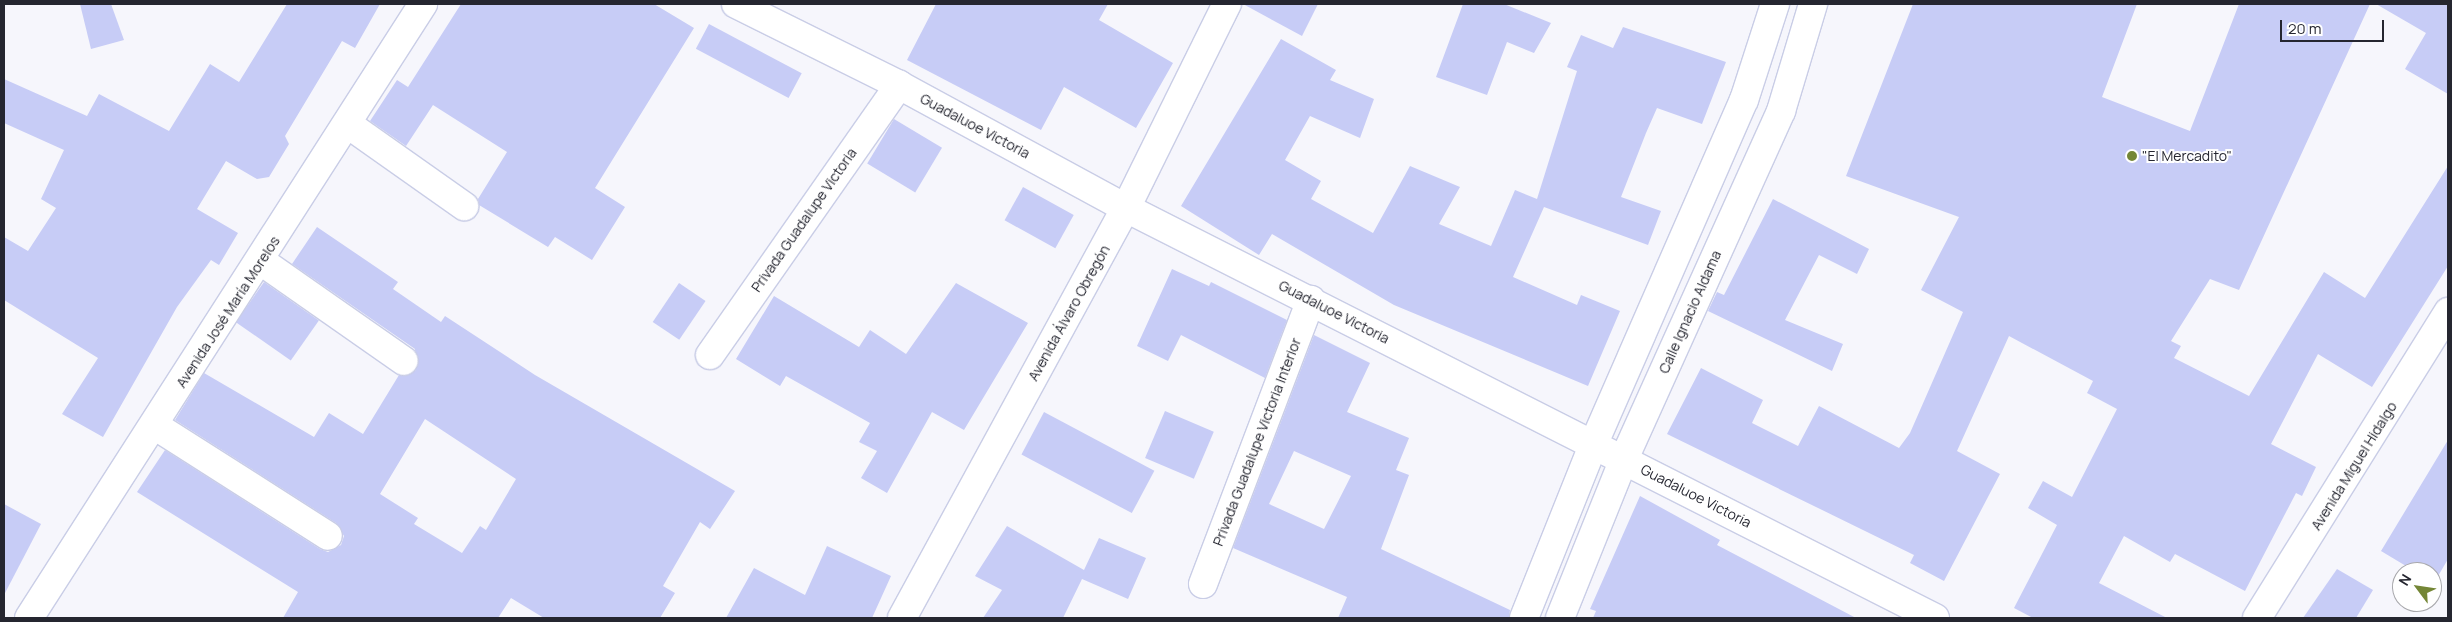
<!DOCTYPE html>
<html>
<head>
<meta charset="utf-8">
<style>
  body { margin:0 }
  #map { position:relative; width:2452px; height:622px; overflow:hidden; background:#f6f6fc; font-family:Manrope,sans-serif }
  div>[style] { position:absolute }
  .building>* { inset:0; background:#c7ccf6; transform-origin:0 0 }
  .roads { filter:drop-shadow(1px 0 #c9cde6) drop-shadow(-1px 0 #c9cde6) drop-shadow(0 1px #c9cde6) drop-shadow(0 -1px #c9cde6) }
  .street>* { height:28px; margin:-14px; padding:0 14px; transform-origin:14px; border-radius:14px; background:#fff }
  .dots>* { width:14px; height:14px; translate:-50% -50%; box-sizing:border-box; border:2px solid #fff; border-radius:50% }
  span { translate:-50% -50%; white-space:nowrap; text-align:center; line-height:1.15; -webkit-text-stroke:4px #fff; paint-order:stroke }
  .street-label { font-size:14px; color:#252630 }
  .poi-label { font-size:14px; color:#252630 }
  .left { translate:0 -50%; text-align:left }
  .frame { position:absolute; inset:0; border:5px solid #252630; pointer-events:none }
  .north { position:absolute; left:2392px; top:562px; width:50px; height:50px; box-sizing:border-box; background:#fff; border:1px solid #a8a8ac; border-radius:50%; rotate:301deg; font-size:14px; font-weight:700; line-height:20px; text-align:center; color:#252630 }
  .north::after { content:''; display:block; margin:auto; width:18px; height:22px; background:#748636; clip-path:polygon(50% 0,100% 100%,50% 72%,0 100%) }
  .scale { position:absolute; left:2280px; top:20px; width:104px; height:22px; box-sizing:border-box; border:2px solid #252630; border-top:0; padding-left:6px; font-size:15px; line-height:18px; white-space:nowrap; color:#252630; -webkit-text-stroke:4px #fff; paint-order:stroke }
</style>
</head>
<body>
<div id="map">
  <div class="building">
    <i style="clip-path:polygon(80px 4px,111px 4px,124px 40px,91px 49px)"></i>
    <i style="clip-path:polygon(287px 4px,380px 4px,355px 48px,342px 41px,285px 136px,289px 144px,269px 177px,257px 179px,226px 161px,197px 209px,238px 233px,219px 265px,211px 260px,177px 307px,103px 437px,62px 414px,98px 358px,4px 300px,4px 237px,28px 251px,56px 208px,41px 199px,64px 150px,4px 123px,4px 79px,87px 116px,99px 94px,169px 131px,210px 64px,239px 82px)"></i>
    <i style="clip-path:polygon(461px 4px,654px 4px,694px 28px,595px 188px,625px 207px,592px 260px,555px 237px,548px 247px,479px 205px,478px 199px,507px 152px,433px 105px,406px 146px,370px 121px,397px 80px,408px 87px)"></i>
    <i style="clip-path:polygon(936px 4px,1108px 4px,1099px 20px,1173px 63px,1136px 128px,1064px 87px,1041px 130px,907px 60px)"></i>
    <i style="clip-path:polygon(1243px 4px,1318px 4px,1302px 36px)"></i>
    <i style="clip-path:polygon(1463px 4px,1504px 4px,1551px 23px,1534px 53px,1507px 42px,1487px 95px,1436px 77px)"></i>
    <i style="clip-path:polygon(1913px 4px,2137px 4px,2102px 97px,2190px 131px,2239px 4px,2370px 4px,2239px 290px,2210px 279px,2171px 341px,2181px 346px,2174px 358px,2249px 396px,2324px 272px,2365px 298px,2448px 166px,2448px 266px,2372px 387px,2318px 354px,2271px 444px,2316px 467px,2302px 496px,2296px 493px,2245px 591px,2175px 554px,2170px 562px,2124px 536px,2099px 583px,2167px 618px,2033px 618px,2014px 608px,2057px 525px,2028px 508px,2043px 481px,2072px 497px,2117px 409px,2087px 393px,2093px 381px,2009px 336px,1957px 451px,2000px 474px,1944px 581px,1910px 563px,1914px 555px,1667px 434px,1701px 368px,1763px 400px,1752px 423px,1798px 446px,1819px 406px,1899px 448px,1910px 433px,1963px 312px,1921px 290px,1959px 217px,1846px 176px)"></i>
    <i style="clip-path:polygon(2376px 4px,2448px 4px,2448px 94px,2405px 69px,2426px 33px)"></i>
    <i style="left:709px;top:24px;width:105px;height:28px;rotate:28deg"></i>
    <i style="clip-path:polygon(1623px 27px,1726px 62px,1702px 124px,1657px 108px,1646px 133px,1621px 197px,1661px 211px,1648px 245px,1544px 207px,1513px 277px,1577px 305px,1581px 295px,1620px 311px,1588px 386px,1394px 305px,1272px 234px,1259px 255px,1181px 206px,1281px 39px,1336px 70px,1330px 80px,1374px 99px,1360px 138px,1310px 116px,1285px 160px,1321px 181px,1311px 199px,1373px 233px,1410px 166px,1460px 187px,1439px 224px,1491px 246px,1515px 190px,1537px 199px,1577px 71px,1567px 67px,1581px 35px,1613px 48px)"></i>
    <i style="left:894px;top:119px;width:56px;height:52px;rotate:31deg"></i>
    <i style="left:1023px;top:187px;width:58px;height:38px;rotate:29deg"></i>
    <i style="clip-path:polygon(1773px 199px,1869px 249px,1857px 274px,1819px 255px,1785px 320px,1843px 344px,1832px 371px,1708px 311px,1717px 292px,1724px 295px)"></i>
    <i style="clip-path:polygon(evenodd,317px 227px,398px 282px,393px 289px,441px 322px,445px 316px,535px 375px,735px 491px,710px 529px,700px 522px,663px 586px,675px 593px,660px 618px,544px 618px,511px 598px,498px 618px,283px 618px,298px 592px,137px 492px,165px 450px,320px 549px,328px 552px,341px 545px,344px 536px,336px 523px,175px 420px,204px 373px,314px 437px,329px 413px,363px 434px,399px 375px,416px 370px,415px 349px,292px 264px,317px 227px,425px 419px,516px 479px,486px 530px,480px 526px,462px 553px,414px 524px,418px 518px,380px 494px,425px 419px)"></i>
    <i style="clip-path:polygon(1172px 269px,1209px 286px,1211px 282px,1287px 320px,1265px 378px,1181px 335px,1168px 361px,1137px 346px)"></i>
    <i style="left:264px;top:282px;width:67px;height:49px;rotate:35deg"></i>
    <i style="left:679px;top:283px;width:32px;height:47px;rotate:34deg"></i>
    <i style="clip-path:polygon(956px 283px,1028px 323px,964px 430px,932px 412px,887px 493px,861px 478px,877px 451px,859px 442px,870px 423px,786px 376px,780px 386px,736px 359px,774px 296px,859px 347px,870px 330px,906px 354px)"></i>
    <i style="clip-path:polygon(evenodd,1314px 335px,1370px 363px,1347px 412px,1409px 438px,1396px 470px,1409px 475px,1381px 549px,1510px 610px,1509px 618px,1338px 618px,1347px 597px,1233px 548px,1314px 335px,1294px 451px,1351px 476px,1324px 529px,1269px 504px,1294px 451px)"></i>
    <i style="left:1165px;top:411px;width:53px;height:51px;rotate:23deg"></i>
    <i style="left:1044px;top:412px;width:125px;height:48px;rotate:28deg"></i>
    <i style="clip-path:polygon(2448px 440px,2448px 559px,2434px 583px,2432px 572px,2416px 572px,2381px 551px)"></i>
    <i style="clip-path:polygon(1640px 496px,1720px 540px,1717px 545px,1856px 618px,1593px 618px,1596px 611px,1590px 609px)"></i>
    <i style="clip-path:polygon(4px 504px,41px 524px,4px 595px)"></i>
    <i style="clip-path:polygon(1007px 526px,1084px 570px,1099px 538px,1146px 558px,1128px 599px,1082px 579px,1063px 618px,983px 618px,1002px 590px,975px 576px)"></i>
    <i style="clip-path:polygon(827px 546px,891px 576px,872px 618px,726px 618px,754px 568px,805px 595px)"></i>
    <i style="clip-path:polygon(2337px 569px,2373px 590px,2356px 618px,2303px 618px)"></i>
  </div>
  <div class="roads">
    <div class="street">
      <i style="left:736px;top:4px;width:182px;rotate:26.4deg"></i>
      <i style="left:899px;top:85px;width:258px;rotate:28.5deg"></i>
      <i style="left:1126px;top:208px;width:907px;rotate:26.88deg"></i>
      <i style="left:349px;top:125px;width:141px;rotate:35.2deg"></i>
      <i style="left:261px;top:261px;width:174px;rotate:35deg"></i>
      <i style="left:710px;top:355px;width:330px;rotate:-55deg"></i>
      <i style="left:154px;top:425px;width:206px;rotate:32.5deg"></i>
      <i style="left:1203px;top:584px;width:304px;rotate:-69.2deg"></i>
      <i style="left:29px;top:618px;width:730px;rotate:-57.31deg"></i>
      <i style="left:902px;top:618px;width:467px;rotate:-61.4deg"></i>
      <i style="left:1126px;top:208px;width:228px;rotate:-63.7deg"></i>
      <i style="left:1524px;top:618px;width:188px;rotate:-68.2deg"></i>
      <i style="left:1594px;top:443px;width:374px;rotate:-66.4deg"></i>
      <i style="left:1744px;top:100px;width:101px;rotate:-72.1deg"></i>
      <i style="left:1560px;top:618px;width:171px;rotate:-68.1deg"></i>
      <i style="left:1624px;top:459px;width:382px;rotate:-65.7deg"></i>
      <i style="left:1781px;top:111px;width:112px;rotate:-73.3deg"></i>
      <i style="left:2257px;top:618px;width:361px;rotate:-58deg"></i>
    </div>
  </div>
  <div class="dots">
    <i style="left:2132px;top:156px;background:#748636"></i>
  </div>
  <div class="street-label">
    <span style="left:975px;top:126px;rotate:28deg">Guadaluoe Victoria</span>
    <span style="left:804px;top:220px;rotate:-55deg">Privada Guadalupe Victoria</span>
    <span style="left:228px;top:312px;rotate:-57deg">Avenida José María Morelos</span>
    <span style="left:1334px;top:312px;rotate:27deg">Guadaluoe Victoria</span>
    <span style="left:1690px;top:312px;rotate:-66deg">Calle Ignacio Aldama</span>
    <span style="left:1069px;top:313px;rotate:-61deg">Avenida Álvaro Obregón</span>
    <span style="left:1257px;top:442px;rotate:-69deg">Privada Guadalupe Victoria Interior</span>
    <span style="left:2354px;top:466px;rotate:-58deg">Avenida Miguel Hidalgo</span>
    <span style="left:1696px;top:496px;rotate:27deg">Guadaluoe Victoria</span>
  </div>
  <div class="poi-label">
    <span class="left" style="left:2142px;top:156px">"El Mercadito"</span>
  </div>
  <div class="frame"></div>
  <div class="north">N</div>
  <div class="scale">20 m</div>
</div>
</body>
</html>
